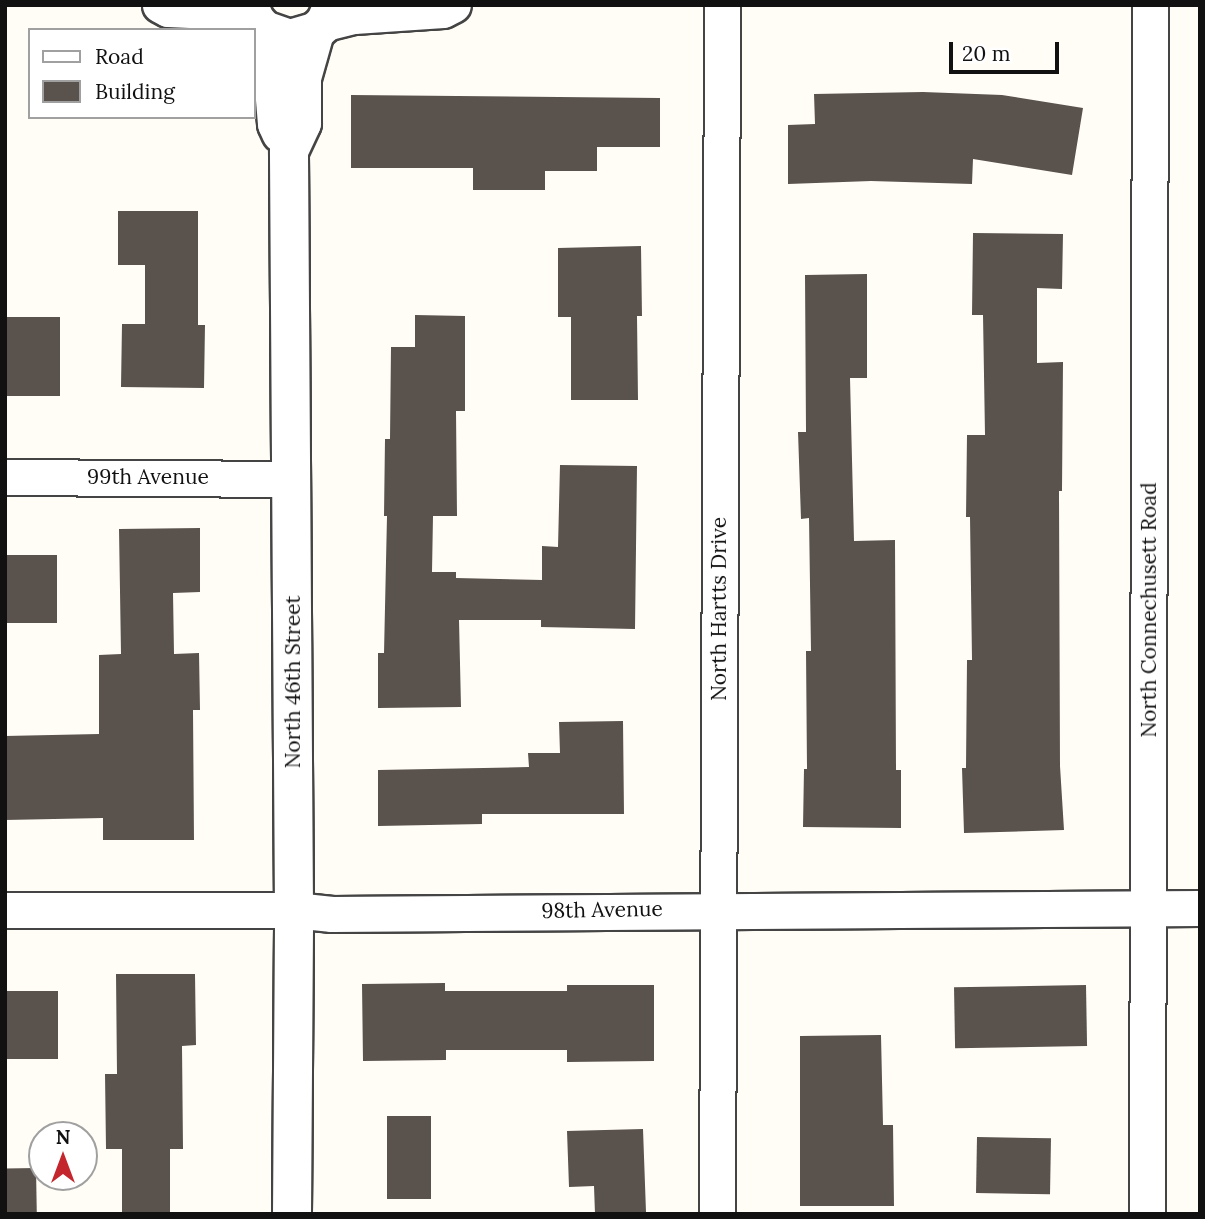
<!DOCTYPE html>
<html>
<head>
<meta charset="utf-8">
<style>
  body { margin:0 }
  #map { position:relative; width:1205px; height:1219px; overflow:hidden; background:#fffdf5; font-family:Lora,serif }
  div>[style] { position:absolute }
  .building>* { inset:0; background:#5a524d; transform-origin:0 0 }
  .roads { filter:drop-shadow(2px 0 #444) drop-shadow(-2px 0 #444) drop-shadow(0 2px #444) drop-shadow(0 -2px #444) }
  .minor>* { height:35px; margin:-17.5px; padding:0 17.5px; transform-origin:17.5px; border-radius:17.5px; background:#fff }
  .tertiary>* { height:38px; margin:-19px; padding:0 19px; transform-origin:19px; border-radius:19px; background:#fff }
  span { translate:-50% -50%; white-space:nowrap; text-align:center; line-height:1.15; -webkit-text-stroke:7px #fff; paint-order:stroke }
  .street-label { font-size:21px; color:#111 }
  .frame { position:absolute; inset:0; border:7px solid #111; pointer-events:none }
  .legend { position:absolute; left:28px; top:28px; width:228px; height:91px; box-sizing:border-box; background:#fff; border:2px solid #a0a0a0; margin:0; padding:9px 12px; list-style:none; font-size:21px; color:#111 }
  .legend li { display:flex; align-items:center; gap:14px; height:35px }
  .legend b { width:35px; border:2px solid #a0a0a0 }
  .north { position:absolute; left:28px; top:1121px; width:70px; height:70px; box-sizing:border-box; background:#fff; border:2px solid #a0a0a0; border-radius:50%; rotate:0deg; font-size:19px; font-weight:700; line-height:28px; text-align:center; color:#111 }
  .north::after { content:''; display:block; margin:auto; width:24px; height:32px; background:#c4262e; clip-path:polygon(50% 0,100% 100%,50% 72%,0 100%) }
  .scale { position:absolute; left:949px; top:42px; width:110px; height:32px; box-sizing:border-box; border:4px solid #111; border-top:0; padding-left:9px; font-size:21px; line-height:24px; white-space:nowrap; color:#111; -webkit-text-stroke:5px #fff; paint-order:stroke }
</style>
</head>
<body>
<div id="map">
  <div class="building">
    <i style="clip-path:polygon(923px 92px,1002px 95px,1083px 108px,1072px 175px,973px 159px,972px 184px,871px 181px,788px 184px,788px 125px,815px 124px,814px 94px)"></i>
    <i style="clip-path:polygon(351px 95px,660px 98px,660px 147px,597px 147px,597px 171px,545px 171px,545px 190px,473px 190px,473px 168px,351px 168px)"></i>
    <i style="clip-path:polygon(118px 211px,198px 211px,198px 325px,205px 325px,204px 388px,121px 387px,122px 324px,145px 324px,145px 265px,118px 265px)"></i>
    <i style="clip-path:polygon(973px 233px,1063px 234px,1062px 289px,1037px 288px,1037px 363px,1063px 362px,1062px 491px,1059px 491px,1060px 766px,1064px 830px,964px 833px,962px 768px,966px 768px,967px 660px,972px 660px,970px 517px,966px 517px,967px 435px,985px 435px,983px 315px,972px 315px)"></i>
    <i style="clip-path:polygon(641px 246px,642px 316px,637px 316px,638px 400px,571px 400px,571px 317px,558px 317px,558px 248px)"></i>
    <i style="clip-path:polygon(867px 274px,867px 378px,850px 378px,854px 541px,895px 540px,896px 770px,901px 770px,901px 828px,803px 827px,804px 769px,807px 769px,806px 651px,811px 651px,809px 518px,801px 519px,798px 432px,806px 432px,805px 275px)"></i>
    <i style="clip-path:polygon(415px 315px,465px 316px,465px 411px,456px 411px,457px 516px,433px 516px,432px 572px,456px 572px,456px 578px,542px 580px,542px 546px,558px 547px,560px 465px,637px 466px,635px 629px,541px 627px,541px 620px,459px 620px,461px 707px,378px 708px,378px 653px,384px 653px,387px 516px,384px 516px,385px 439px,390px 439px,391px 347px,415px 347px)"></i>
    <i style="left:60px;top:317px;width:79px;height:55px;rotate:90deg"></i>
    <i style="clip-path:polygon(200px 528px,200px 592px,173px 593px,174px 654px,199px 653px,200px 710px,193px 710px,194px 840px,103px 840px,103px 818px,5px 820px,5px 736px,99px 734px,99px 655px,121px 654px,119px 529px)"></i>
    <i style="left:5px;top:555px;width:52px;height:68px"></i>
    <i style="clip-path:polygon(623px 721px,624px 814px,482px 814px,482px 824px,378px 826px,378px 770px,529px 767px,528px 753px,560px 753px,559px 722px)"></i>
    <i style="clip-path:polygon(116px 974px,195px 974px,196px 1045px,182px 1046px,183px 1149px,170px 1149px,170px 1214px,122px 1214px,122px 1149px,106px 1149px,105px 1074px,117px 1074px)"></i>
    <i style="clip-path:polygon(445px 983px,445px 991px,567px 991px,567px 985px,654px 985px,654px 1061px,567px 1062px,567px 1050px,446px 1050px,446px 1060px,363px 1061px,362px 984px)"></i>
    <i style="left:1086px;top:985px;width:61px;height:132px;rotate:89deg"></i>
    <i style="left:5px;top:991px;width:53px;height:68px"></i>
    <i style="clip-path:polygon(881px 1035px,883px 1125px,893px 1125px,894px 1206px,800px 1206px,800px 1036px)"></i>
    <i style="left:387px;top:1116px;width:44px;height:83px"></i>
    <i style="clip-path:polygon(643px 1129px,646px 1212px,595px 1214px,594px 1186px,569px 1187px,567px 1131px)"></i>
    <i style="left:977px;top:1137px;width:74px;height:56px;rotate:1deg"></i>
    <i style="left:36px;top:1168px;width:46px;height:31px;rotate:89deg"></i>
  </div>
  <div class="roads">
    <div class="minor">
      <i style="left:160px;top:5px;width:9px;rotate:27deg"></i>
      <i style="left:168px;top:9px;width:66px;rotate:2.6deg"></i>
      <i style="left:234px;top:12px;width:22px;rotate:21deg"></i>
      <i style="left:325px;top:23px;width:30px;rotate:-14deg"></i>
      <i style="left:354px;top:16px;width:89px;rotate:-3.9deg"></i>
      <i style="left:443px;top:10px;width:11px;rotate:-27deg"></i>
      <i style="left:5px;top:477px;width:287px;rotate:0.4deg"></i>
      <i style="left:5px;top:910px;width:289px"></i>
      <i style="left:294px;top:910px;width:38px;rotate:6deg"></i>
      <i style="left:332px;top:914px;width:868px;rotate:-0.4deg"></i>
      <i style="left:717px;top:1214px;width:1209px;rotate:-89.76deg"></i>
      <i style="left:1147px;top:1214px;width:1209px;rotate:-89.86deg"></i>
    </div>
    <div class="tertiary">
      <i style="left:249px;top:5px;width:16px;rotate:68deg"></i>
      <i style="left:255px;top:20px;width:13px;rotate:48deg"></i>
      <i style="left:264px;top:30px;width:28px;rotate:19deg"></i>
      <i style="left:290px;top:39px;width:26px;rotate:-16deg"></i>
      <i style="left:315px;top:32px;width:13px;rotate:-42deg"></i>
      <i style="left:325px;top:23px;width:20px;rotate:-66deg"></i>
      <i style="left:264px;top:30px;width:22px;rotate:72deg"></i>
      <i style="left:271px;top:51px;width:73px;rotate:85.3deg"></i>
      <i style="left:277px;top:124px;width:10px;rotate:66deg"></i>
      <i style="left:292px;top:1214px;width:304px;rotate:-89.6deg"></i>
      <i style="left:294px;top:910px;width:759px;rotate:-90.38deg"></i>
      <i style="left:289px;top:151px;width:31px;rotate:-65deg"></i>
      <i style="left:302px;top:123px;width:45px;rotate:-90deg"></i>
      <i style="left:302px;top:78px;width:48px;rotate:-74.2deg"></i>
    </div>
  </div>
  <div class="street-label">
    <span style="left:148px;top:477px">99th Avenue</span>
    <span style="left:719px;top:609px;rotate:-90deg">North Hartts Drive</span>
    <span style="left:1149px;top:610px;rotate:-90deg">North Connechusett Road</span>
    <span style="left:293px;top:682px;rotate:-90deg">North 46th Street</span>
    <span style="left:602px;top:910px;rotate:-1deg">98th Avenue</span>
  </div>
  <div class="frame"></div>
  <ul class="legend">
  <li><b style="height:9px;background:#fff"></b>Road</li>
  <li><b style="height:19px;background:#5a524d"></b>Building</li>
  </ul>
  <div class="north">N</div>
  <div class="scale">20 m</div>
</div>
</body>
</html>
